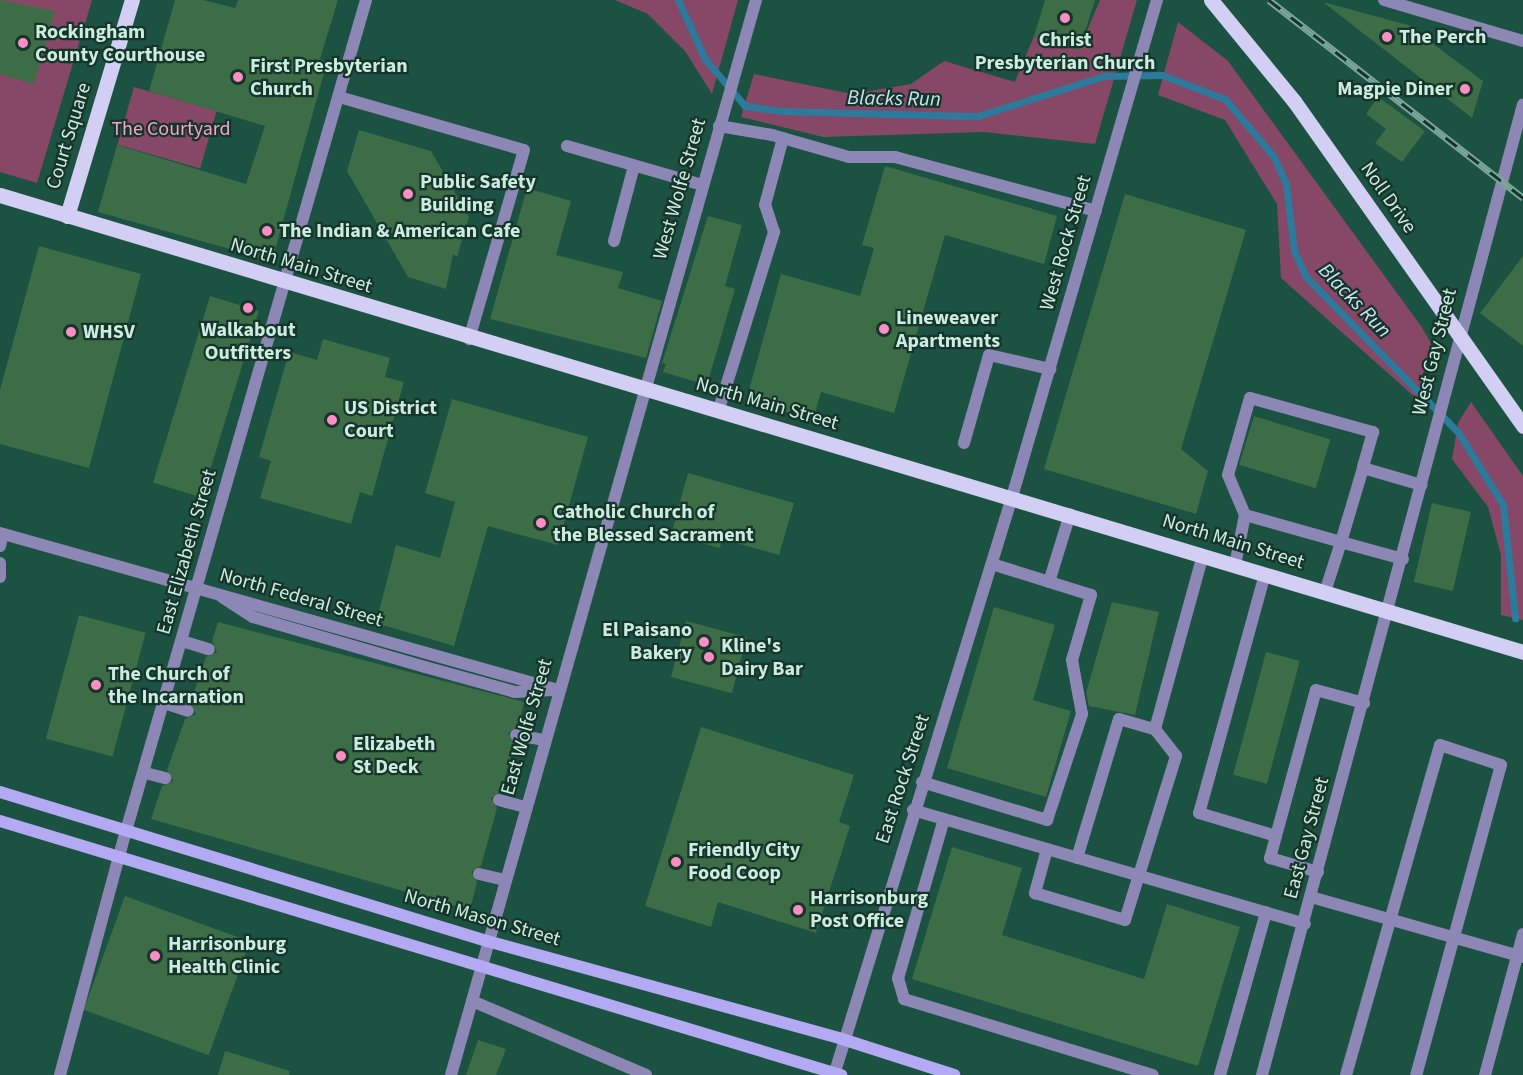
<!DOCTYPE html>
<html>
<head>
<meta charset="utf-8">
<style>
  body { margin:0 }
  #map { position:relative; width:1523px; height:1075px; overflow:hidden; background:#1b5242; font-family:"Source Sans 3",sans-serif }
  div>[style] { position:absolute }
  .green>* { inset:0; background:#874767; transform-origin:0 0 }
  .stream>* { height:7px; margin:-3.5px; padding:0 3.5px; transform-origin:3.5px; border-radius:3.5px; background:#2c7b9d }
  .building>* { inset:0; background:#3c6d47; transform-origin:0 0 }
  .service>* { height:12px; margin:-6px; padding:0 6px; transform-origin:6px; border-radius:6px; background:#8d87b6 }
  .minor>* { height:12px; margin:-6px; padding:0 6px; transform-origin:6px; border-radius:6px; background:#8d87b6 }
  .tertiary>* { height:12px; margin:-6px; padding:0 6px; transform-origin:6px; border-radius:6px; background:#8d87b6 }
  .secondary>* { height:12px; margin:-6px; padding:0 6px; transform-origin:6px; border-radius:6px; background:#b4aaf3 }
  .primary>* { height:15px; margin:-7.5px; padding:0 7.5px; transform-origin:7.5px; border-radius:7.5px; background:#d2cef4 }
  .rail>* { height:7px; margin-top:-3.5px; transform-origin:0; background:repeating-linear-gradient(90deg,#16342a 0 14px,#7aa697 0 28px); box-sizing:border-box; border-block:2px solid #7aa697 }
  .dots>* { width:16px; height:16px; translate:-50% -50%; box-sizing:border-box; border:3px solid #16342a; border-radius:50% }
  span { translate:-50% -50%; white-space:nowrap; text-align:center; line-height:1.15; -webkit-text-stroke:4.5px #16342a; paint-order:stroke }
  .poi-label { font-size:20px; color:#cbede0; font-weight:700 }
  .left { translate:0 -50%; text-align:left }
  .right { translate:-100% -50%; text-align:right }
  .park-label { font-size:20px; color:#f7a3cb }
  .street-label { font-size:20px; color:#cbede0 }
  .water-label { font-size:21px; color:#c7e4f3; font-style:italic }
</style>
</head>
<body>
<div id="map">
  <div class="green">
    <i style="clip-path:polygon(0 0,92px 0,37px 183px,0 172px)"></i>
    <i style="clip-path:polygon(615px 0,738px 0,712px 94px,685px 51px,648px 14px)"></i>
    <i style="clip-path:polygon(1100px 0,1137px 0,1095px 144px,984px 132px,823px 137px,741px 117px,754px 74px,852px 94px,911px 84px,944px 61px,1015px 82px,1034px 36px,1079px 50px)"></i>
    <i style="clip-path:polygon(1178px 22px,1228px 61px,1421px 326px,1431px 343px,1417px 399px,1281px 278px,1277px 204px,1225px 120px,1158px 95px)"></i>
    <i style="left:134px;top:87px;width:86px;height:60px;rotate:16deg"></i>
    <i style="clip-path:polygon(1471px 402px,1523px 476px,1523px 620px,1501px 615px,1501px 555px,1488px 507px,1452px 459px,1458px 423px)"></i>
  </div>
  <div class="stream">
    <i style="left:678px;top:0;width:65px;rotate:65.4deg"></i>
    <i style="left:705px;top:59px;width:62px;rotate:49.6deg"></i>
    <i style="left:745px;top:106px;width:37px;rotate:8deg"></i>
    <i style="left:782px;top:111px;width:196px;rotate:1.5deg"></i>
    <i style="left:978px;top:116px;width:132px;rotate:-17.6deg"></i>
    <i style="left:1104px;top:76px;width:58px;rotate:-1deg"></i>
    <i style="left:1162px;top:75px;width:67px;rotate:20.9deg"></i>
    <i style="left:1225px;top:99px;width:76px;rotate:49.8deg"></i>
    <i style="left:1274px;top:157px;width:30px;rotate:66deg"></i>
    <i style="left:1286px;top:184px;width:67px;rotate:83.2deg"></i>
    <i style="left:1294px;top:251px;width:29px;rotate:65deg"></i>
    <i style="left:1306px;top:277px;width:217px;rotate:45.6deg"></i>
    <i style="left:1458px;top:432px;width:86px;rotate:58.3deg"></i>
    <i style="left:1503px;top:505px;width:114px;rotate:83.9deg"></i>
  </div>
  <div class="building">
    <i style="clip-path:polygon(0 0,55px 11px,34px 84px,0 74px)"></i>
    <i style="clip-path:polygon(175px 0,203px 0,235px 8px,238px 0,338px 0,320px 59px,327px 62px,272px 261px,98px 212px,117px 145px,246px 184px,265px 126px,149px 91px)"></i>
    <i style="clip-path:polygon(1045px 0,1095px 0,1079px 50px,1034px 36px)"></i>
    <i style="clip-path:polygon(1323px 2px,1408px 25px,1483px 81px,1472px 118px)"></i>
    <i style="clip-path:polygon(1378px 97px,1425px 131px,1402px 162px,1375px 143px,1386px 129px,1366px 114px)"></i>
    <i style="clip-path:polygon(359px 130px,431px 151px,469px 217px,457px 257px,453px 254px,446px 289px,408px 277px,347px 171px)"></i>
    <i style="clip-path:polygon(885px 166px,1057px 216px,1044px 264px,945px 235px,894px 413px,821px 392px,813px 420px,746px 401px,781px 274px,860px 296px,874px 248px,862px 245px)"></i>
    <i style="clip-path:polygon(527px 188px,571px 201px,556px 255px,623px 272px,618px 288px,662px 301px,646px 358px,490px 319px)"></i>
    <i style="clip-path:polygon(1125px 194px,1246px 230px,1181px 449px,1208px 471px,1196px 514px,1044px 469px)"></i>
    <i style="clip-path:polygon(708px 216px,742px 225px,725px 286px,735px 289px,707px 385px,663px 372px,666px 364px,662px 363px)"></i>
    <i style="clip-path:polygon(39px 246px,141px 274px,89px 468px,0 444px,0 390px)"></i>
    <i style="clip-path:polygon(1523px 256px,1523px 346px,1480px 313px)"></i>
    <i style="left:210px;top:296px;width:51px;height:195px;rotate:17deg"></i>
    <i style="clip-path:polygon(323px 339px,390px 358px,385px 377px,404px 382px,372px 496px,360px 492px,351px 524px,260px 498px,271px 461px,259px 457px,289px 352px,317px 360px)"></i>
    <i style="clip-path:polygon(452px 399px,588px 437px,558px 545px,488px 526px,454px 646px,376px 623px,396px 545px,440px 558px,455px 502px,425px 493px)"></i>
    <i style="left:1254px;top:416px;width:80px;height:51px;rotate:17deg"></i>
    <i style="clip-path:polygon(688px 473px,794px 503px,779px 555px,722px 539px,720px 548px,671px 535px)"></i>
    <i style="left:1432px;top:503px;width:40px;height:81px;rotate:13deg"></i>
    <i style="clip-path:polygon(1112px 602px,1159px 612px,1135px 715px,1089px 706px,1086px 693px)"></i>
    <i style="clip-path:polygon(994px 607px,1055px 625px,1033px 700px,1071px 711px,1046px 797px,947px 768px)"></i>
    <i style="left:79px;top:615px;width:69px;height:128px;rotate:15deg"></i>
    <i style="left:686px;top:621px;width:63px;height:58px;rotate:15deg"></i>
    <i style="clip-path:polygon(218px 622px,524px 702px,518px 727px,508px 733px,514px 743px,501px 792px,491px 798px,497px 808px,481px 866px,471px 872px,477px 882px,470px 910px,151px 819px,162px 786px,173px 781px,167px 770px,185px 719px,196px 714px,190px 703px,206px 657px,217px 652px,212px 641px)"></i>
    <i style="left:1266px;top:652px;width:35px;height:127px;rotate:15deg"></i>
    <i style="clip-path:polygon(701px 727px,854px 775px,839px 822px,850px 826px,816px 933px,718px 902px,711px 927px,645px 906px)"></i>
    <i style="clip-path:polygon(952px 847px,1022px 868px,1002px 935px,1144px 979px,1167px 904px,1240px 927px,1198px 1066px,912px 979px)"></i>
    <i style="left:125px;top:896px;width:133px;height:121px;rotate:20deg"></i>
    <i style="clip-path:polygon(478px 1040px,506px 1049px,496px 1075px,466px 1075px)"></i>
    <i style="clip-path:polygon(225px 1051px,290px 1071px,289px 1075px,218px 1075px)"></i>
  </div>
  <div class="service">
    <i style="left:339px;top:97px;width:192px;rotate:16deg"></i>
    <i style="left:524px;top:150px;width:197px;rotate:106.2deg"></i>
    <i style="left:719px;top:126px;width:54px;rotate:9.6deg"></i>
    <i style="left:772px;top:135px;width:80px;rotate:15.9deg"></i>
    <i style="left:849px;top:157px;width:46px"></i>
    <i style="left:895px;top:157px;width:208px;rotate:15deg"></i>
    <i style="left:567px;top:146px;width:141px;rotate:16.1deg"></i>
    <i style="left:614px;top:241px;width:78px;rotate:-75.1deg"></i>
    <i style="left:718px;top:412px;width:189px;rotate:-72.7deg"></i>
    <i style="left:774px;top:232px;width:28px;rotate:-108deg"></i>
    <i style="left:765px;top:205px;width:69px;rotate:-75deg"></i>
    <i style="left:964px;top:443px;width:91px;rotate:-74.1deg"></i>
    <i style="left:989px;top:355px;width:63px;rotate:12.9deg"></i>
    <i style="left:1245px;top:515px;width:43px;rotate:-113deg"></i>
    <i style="left:1228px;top:475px;width:80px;rotate:-74.1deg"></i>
    <i style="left:1250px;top:398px;width:128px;rotate:15.5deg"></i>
    <i style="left:1373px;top:432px;width:37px;rotate:106deg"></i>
    <i style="left:0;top:546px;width:12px;rotate:-76deg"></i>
    <i style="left:1403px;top:559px;width:64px;rotate:-164.7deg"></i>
    <i style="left:1341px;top:542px;width:77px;rotate:-73.4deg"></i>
    <i style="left:1363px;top:468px;width:61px;rotate:16.1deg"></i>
    <i style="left:0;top:563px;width:14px;rotate:90deg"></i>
    <i style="left:1235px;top:565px;width:51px;rotate:-78.7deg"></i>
    <i style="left:1245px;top:515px;width:100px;rotate:15.7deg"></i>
    <i style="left:1341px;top:542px;width:52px;rotate:107.7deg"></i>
    <i style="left:1265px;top:574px;width:248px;rotate:105.4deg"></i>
    <i style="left:1199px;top:813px;width:80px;rotate:16.6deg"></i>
    <i style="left:1276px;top:836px;width:151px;rotate:-74.7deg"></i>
    <i style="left:1316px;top:690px;width:50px;rotate:15.2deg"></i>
    <i style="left:1049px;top:582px;width:71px;rotate:-72.8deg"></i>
    <i style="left:222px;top:597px;width:37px;rotate:33deg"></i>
    <i style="left:253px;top:617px;width:179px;rotate:16.2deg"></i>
    <i style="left:425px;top:667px;width:93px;rotate:15.5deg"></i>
    <i style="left:515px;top:692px;width:39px;rotate:-3deg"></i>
    <i style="left:182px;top:641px;width:28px;rotate:17deg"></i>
    <i style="left:164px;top:703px;width:25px;rotate:18deg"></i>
    <i style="left:516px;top:735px;width:28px;rotate:10deg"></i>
    <i style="left:145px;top:773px;width:21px;rotate:14deg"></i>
    <i style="left:922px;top:782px;width:131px;rotate:16.9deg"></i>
    <i style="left:1047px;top:820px;width:112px;rotate:-71.7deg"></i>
    <i style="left:1082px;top:714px;width:55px;rotate:-100.5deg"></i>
    <i style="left:1072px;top:660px;width:68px;rotate:-73.7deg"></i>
    <i style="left:1091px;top:595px;width:104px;rotate:-162.6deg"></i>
    <i style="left:499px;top:800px;width:27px;rotate:15deg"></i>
    <i style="left:913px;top:810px;width:408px;rotate:16.2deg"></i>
    <i style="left:944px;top:819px;width:166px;rotate:106.1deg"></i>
    <i style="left:898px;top:978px;width:22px;rotate:74deg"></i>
    <i style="left:904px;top:999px;width:260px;rotate:17deg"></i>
    <i style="left:1276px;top:836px;width:23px;rotate:105deg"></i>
    <i style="left:1270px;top:858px;width:50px;rotate:16.3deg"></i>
    <i style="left:1047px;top:849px;width:46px;rotate:105.3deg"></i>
    <i style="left:1035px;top:893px;width:94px;rotate:16.7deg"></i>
    <i style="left:1125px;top:920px;width:172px;rotate:-72.7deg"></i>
    <i style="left:1176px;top:756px;width:34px;rotate:-128deg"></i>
    <i style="left:1155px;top:729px;width:180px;rotate:-74.6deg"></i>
    <i style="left:1077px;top:858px;width:145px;rotate:-73.2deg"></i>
    <i style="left:1119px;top:719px;width:37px;rotate:16deg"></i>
    <i style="left:479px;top:874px;width:26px;rotate:13deg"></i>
    <i style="left:1311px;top:897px;width:220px;rotate:15.8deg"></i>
    <i style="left:1220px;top:1075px;width:169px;rotate:-74.2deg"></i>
    <i style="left:1346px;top:1075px;width:343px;rotate:-74.1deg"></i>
    <i style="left:1440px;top:745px;width:64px;rotate:18.2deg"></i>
    <i style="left:1501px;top:765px;width:321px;rotate:105.3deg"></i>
    <i style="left:1485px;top:1075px;width:146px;rotate:-74.9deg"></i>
  </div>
  <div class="minor">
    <i style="left:0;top:533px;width:580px;rotate:15.71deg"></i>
    <i style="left:472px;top:1001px;width:189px;rotate:23deg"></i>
    <i style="left:60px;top:1075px;width:253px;rotate:-74.9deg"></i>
    <i style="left:126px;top:831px;width:865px;rotate:-73.89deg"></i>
    <i style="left:834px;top:1075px;width:605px;rotate:-72.88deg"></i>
    <i style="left:1012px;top:497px;width:518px;rotate:-73.74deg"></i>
  </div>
  <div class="tertiary">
    <i style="left:1384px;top:0;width:145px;rotate:16.4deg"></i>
    <i style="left:451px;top:1075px;width:1117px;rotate:-74.16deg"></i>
    <i style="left:1262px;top:1075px;width:1005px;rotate:-74.95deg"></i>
  </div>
  <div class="secondary">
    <i style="left:0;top:792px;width:509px;rotate:17.01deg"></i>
    <i style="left:487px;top:941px;width:368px;rotate:15.4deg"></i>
    <i style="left:842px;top:1039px;width:118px;rotate:17.8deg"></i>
    <i style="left:0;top:821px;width:879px;rotate:16.81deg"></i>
  </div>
  <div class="primary">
    <i style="left:1211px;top:0;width:131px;rotate:50.6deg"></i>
    <i style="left:1294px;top:101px;width:398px;rotate:54.8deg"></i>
    <i style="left:0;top:195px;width:1590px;rotate:16.7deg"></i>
    <i style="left:67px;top:216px;width:226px;rotate:-73.3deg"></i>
  </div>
  <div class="rail">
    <i style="left:1269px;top:0;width:322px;rotate:37.9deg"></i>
  </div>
  <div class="dots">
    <i style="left:1065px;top:18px;background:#fb8fc4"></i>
    <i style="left:1387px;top:37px;background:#fb8fc4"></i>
    <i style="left:23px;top:43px;background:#fb8fc4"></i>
    <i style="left:238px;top:77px;background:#fb8fc4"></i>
    <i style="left:1465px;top:89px;background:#fb8fc4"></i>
    <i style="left:408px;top:194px;background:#fb8fc4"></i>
    <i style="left:267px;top:231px;background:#fb8fc4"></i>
    <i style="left:248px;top:308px;background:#fb8fc4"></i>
    <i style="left:884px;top:329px;background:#fb8fc4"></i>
    <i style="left:71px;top:332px;background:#fb8fc4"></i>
    <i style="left:332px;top:420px;background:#fb8fc4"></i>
    <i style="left:541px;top:523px;background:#fb8fc4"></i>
    <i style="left:704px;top:642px;background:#fb8fc4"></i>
    <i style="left:709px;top:657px;background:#fb8fc4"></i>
    <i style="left:96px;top:685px;background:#fb8fc4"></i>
    <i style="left:341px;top:756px;background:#fb8fc4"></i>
    <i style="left:676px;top:862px;background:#fb8fc4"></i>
    <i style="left:798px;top:910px;background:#fb8fc4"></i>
    <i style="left:155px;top:956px;background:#fb8fc4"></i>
  </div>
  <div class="poi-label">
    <span class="left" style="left:35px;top:44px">Rockingham<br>County Courthouse</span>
    <span class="left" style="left:1399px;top:37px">The Perch</span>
    <span style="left:1065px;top:52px">Christ<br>Presbyterian Church</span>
    <span class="left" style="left:250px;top:78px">First Presbyterian<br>Church</span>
    <span class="right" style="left:1453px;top:89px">Magpie Diner</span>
    <span class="left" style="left:420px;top:194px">Public Safety<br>Building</span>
    <span class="left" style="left:279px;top:231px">The Indian &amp; American Cafe</span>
    <span class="left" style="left:896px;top:330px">Lineweaver<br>Apartments</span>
    <span style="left:248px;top:342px">Walkabout<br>Outfitters</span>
    <span class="left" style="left:83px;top:332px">WHSV</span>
    <span class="left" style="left:344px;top:420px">US District<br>Court</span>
    <span class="left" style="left:553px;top:524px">Catholic Church of<br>the Blessed Sacrament</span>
    <span class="right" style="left:692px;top:642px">El Paisano<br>Bakery</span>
    <span class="left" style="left:721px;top:658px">Kline's<br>Dairy Bar</span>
    <span class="left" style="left:108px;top:686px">The Church of<br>the Incarnation</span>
    <span class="left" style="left:353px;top:756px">Elizabeth<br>St Deck</span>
    <span class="left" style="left:688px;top:862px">Friendly City<br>Food Coop</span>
    <span class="left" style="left:810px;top:910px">Harrisonburg<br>Post Office</span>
    <span class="left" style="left:168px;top:956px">Harrisonburg<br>Health Clinic</span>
  </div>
  <div class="park-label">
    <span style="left:171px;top:129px">The Courtyard</span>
  </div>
  <div class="street-label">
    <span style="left:69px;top:136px;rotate:-73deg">Court Square</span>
    <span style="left:680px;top:189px;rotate:-74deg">West Wolfe Street</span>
    <span style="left:1388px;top:198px;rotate:55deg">Noll Drive</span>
    <span style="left:1066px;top:243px;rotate:-74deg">West Rock Street</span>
    <span style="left:301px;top:266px;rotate:17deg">North Main Street</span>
    <span style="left:1435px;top:352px;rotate:-76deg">West Gay Street</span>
    <span style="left:767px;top:404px;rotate:16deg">North Main Street</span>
    <span style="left:1233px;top:542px;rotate:17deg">North Main Street</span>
    <span style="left:187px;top:552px;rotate:-74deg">East Elizabeth Street</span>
    <span style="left:301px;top:598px;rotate:16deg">North Federal Street</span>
    <span style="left:527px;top:727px;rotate:-74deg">East Wolfe Street</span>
    <span style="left:903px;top:779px;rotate:-72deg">East Rock Street</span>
    <span style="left:1307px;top:838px;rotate:-75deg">East Gay Street</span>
    <span style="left:482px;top:918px;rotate:16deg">North Mason Street</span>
  </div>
  <div class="water-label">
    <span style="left:894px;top:98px;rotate:1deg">Blacks Run</span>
    <span style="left:1355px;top:300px;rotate:46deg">Blacks Run</span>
  </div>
</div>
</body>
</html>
